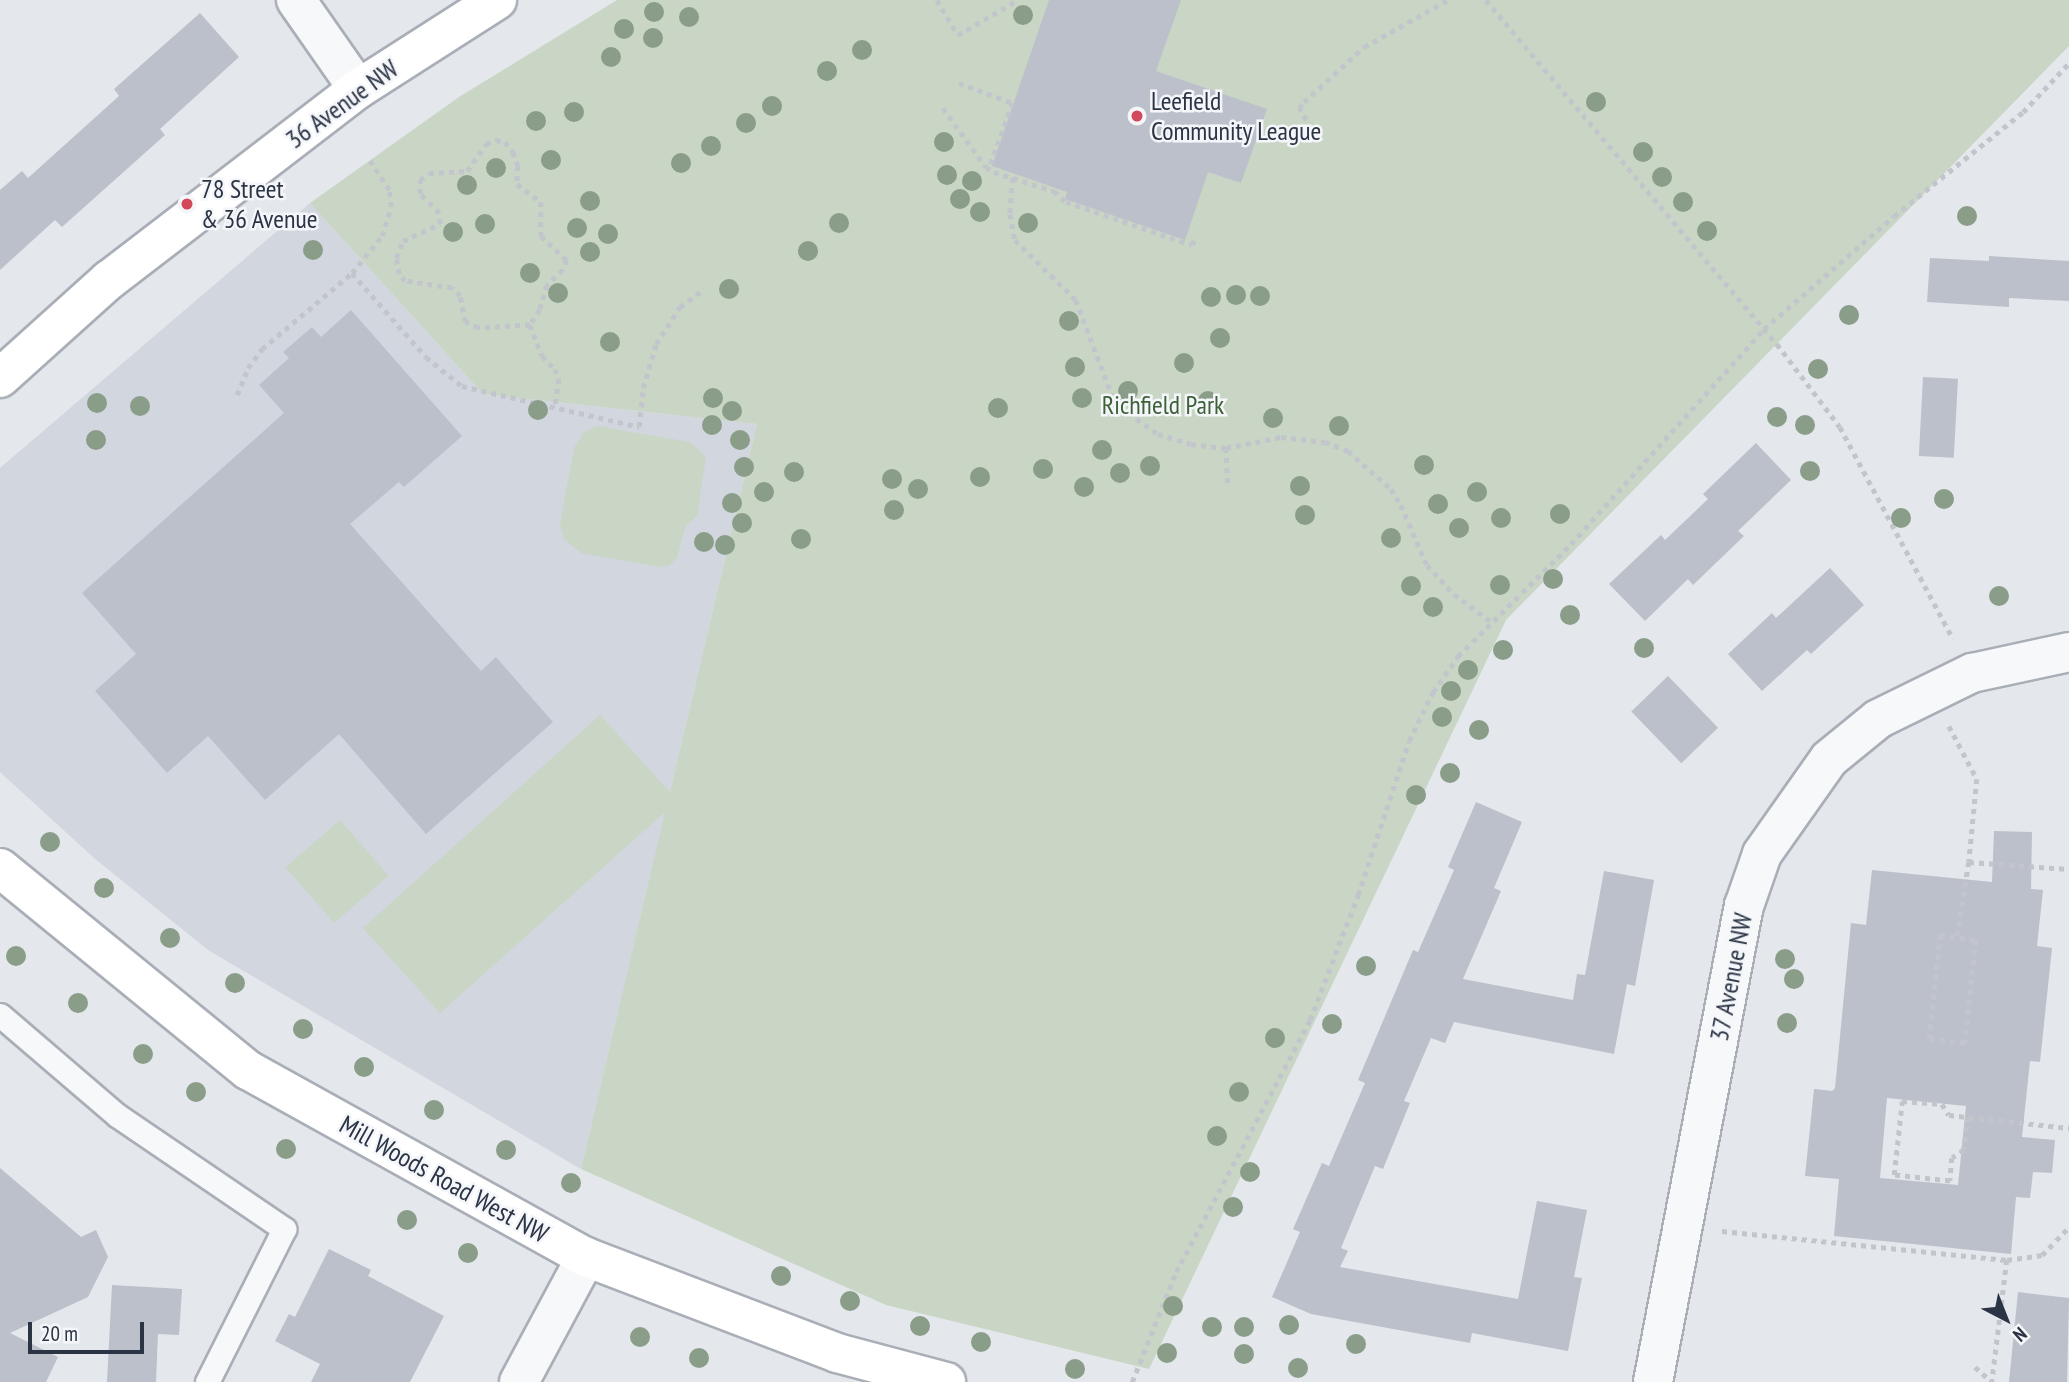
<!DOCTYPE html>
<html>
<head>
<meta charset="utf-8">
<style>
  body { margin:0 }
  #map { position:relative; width:2069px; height:1382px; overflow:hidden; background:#e4e7ec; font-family:"PT Sans Narrow",sans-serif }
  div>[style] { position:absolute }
  .built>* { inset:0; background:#d2d6de }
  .green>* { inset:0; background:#c9d6c5; transform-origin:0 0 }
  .building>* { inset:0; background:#bbc0ca; transform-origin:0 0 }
  .path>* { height:4.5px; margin-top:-2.25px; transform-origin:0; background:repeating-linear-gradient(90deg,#c2c5cb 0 5px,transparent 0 10px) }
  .roads { filter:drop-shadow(2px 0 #a9aeb7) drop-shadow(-2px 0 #a9aeb7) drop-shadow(0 2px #a9aeb7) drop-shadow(0 -2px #a9aeb7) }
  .lane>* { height:23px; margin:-11.5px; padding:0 11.5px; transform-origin:11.5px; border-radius:11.5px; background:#f7f8fa }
  .street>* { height:38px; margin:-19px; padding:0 19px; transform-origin:19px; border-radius:19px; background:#f7f8fa }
  .secondary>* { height:38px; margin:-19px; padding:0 19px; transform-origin:19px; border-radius:19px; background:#fff }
  .trees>* { width:20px; height:20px; margin:-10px; border-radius:50%; background:#899d89 }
  .dots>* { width:19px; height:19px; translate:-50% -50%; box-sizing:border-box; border:4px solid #f4f6f9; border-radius:50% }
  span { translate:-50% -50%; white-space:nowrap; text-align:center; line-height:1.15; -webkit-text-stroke:5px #f4f6f9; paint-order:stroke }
  .poi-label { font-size:26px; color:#2b3445 }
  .left { translate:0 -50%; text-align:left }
  .street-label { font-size:26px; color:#2b3445 }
  .park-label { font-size:26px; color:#3f6138 }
  .north { position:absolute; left:1971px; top:1284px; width:70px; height:70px; -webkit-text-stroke:5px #f4f6f9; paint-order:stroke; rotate:138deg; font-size:19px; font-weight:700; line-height:28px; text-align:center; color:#2b3445 }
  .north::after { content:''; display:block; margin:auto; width:24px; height:32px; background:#2b3445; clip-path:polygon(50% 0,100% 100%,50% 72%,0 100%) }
  .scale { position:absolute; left:28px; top:1322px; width:116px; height:32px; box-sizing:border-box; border:4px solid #2b3445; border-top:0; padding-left:9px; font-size:21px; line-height:24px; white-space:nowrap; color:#2b3445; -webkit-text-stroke:5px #f4f6f9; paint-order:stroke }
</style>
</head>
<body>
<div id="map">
  <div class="built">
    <i style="clip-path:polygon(310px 203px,483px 394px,757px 424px,581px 1169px,208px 950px,94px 858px,0 772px,0 468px)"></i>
  </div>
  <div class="green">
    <i style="clip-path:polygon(617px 0,2069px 0,2069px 46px,1506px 620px,1149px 1369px,886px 1305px,581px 1169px,665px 812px,440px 1013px,363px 928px,600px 715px,670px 792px,757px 424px,483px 394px,310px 203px,459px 97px)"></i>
    <i style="clip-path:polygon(597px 426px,690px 442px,706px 457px,697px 516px,685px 527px,677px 558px,669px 566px,660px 567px,581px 553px,564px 539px,560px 525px,574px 448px,584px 432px)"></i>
    <i style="left:340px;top:820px;width:74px;height:72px;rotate:49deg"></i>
  </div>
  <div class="building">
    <i style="clip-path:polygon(1049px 0,1181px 0,1156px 71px,1267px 109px,1241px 183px,1208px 172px,1185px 240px,1065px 199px,1067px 192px,992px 166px)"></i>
    <i style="clip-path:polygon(200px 13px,239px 57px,160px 129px,165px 135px,62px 227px,55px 220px,0 270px,0 190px,22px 171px,28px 178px,119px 96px,114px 89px)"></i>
    <i style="clip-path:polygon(1989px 256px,2069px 261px,2069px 301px,2009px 298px,2009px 307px,1927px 302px,1930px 258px,1989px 261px)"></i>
    <i style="clip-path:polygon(351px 310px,462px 436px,404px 487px,399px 482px,350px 524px,481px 671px,496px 657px,553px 722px,426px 834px,339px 734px,265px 800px,208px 736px,167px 773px,95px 691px,136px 654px,82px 593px,284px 413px,259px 385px,289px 358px,283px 352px,312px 327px,321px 337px)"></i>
    <i style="left:1923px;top:377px;width:35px;height:79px;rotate:3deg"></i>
    <i style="clip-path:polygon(1756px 443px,1791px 480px,1738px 531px,1744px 536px,1693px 585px,1688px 579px,1645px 621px,1609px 584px,1661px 535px,1665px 540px,1708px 499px,1703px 494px)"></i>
    <i style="clip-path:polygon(1830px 568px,1864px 605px,1811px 654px,1807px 650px,1762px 691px,1728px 654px,1772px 613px,1776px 618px)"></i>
    <i style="left:1668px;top:676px;width:72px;height:51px;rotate:46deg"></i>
    <i style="clip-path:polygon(1476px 802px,1522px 822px,1494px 888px,1501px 891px,1463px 979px,1573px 1000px,1577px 974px,1585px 975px,1604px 871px,1654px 880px,1635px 986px,1627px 984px,1614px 1054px,1454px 1022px,1445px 1043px,1431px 1038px,1404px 1101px,1410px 1103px,1383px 1169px,1375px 1166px,1341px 1248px,1348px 1251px,1340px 1267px,1518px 1299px,1537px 1201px,1587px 1210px,1574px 1277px,1582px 1278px,1568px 1351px,1472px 1333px,1470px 1343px,1311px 1314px,1272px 1297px,1300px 1232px,1293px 1229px,1322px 1163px,1329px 1166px,1365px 1083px,1358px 1080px,1413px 950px,1418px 952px,1454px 870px,1448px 867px)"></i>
    <i style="clip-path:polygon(evenodd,1994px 831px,2032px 832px,2031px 889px,2043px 890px,2037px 946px,2052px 948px,2040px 1062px,2030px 1061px,2022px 1137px,2055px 1140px,2052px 1173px,2033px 1172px,2030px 1198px,2016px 1197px,2011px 1254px,1834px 1236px,1839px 1179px,1805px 1176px,1814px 1089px,1832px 1091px,1835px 1088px,1851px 923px,1866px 925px,1872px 870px,1992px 882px,1994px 831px,1887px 1098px,1966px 1106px,1958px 1185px,1880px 1178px,1887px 1098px)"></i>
    <i style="clip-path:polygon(0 1168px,81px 1237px,96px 1230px,108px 1257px,88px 1297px,10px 1333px,58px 1357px,46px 1382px,0 1382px)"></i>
    <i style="clip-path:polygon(329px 1249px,371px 1270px,368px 1276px,444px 1316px,410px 1382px,311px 1382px,320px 1364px,275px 1341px,289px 1314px,295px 1317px)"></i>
    <i style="clip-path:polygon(112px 1285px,182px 1289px,179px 1335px,158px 1334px,156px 1382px,107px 1382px)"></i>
    <i style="clip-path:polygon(2018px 1292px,2069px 1298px,2067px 1382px,2009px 1382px)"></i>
  </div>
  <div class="path">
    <i style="left:937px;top:0;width:41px;rotate:59deg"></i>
    <i style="left:958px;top:35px;width:69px;rotate:-30.3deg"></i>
    <i style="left:1486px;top:0;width:451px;rotate:49.8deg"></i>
    <i style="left:1777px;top:344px;width:104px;rotate:52.8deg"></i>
    <i style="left:1840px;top:427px;width:240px;rotate:61.9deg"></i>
    <i style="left:959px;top:83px;width:58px;rotate:20.3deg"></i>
    <i style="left:1013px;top:103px;width:70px;rotate:110deg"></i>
    <i style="left:943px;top:108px;width:73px;rotate:53.9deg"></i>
    <i style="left:986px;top:167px;width:9px;rotate:32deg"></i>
    <i style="left:994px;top:172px;width:63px;rotate:17.6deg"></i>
    <i style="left:1054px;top:191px;width:16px;rotate:43deg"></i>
    <i style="left:1066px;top:202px;width:133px;rotate:18.8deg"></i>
    <i style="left:1192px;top:245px;width:5px;rotate:-68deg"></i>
    <i style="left:1306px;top:120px;width:14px;rotate:-120deg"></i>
    <i style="left:1299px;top:108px;width:8px;rotate:-50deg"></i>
    <i style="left:1304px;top:102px;width:81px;rotate:-42.5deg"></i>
    <i style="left:1364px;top:47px;width:96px;rotate:-29.2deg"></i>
    <i style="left:496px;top:140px;width:9px;rotate:13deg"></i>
    <i style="left:505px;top:142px;width:13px;rotate:51deg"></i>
    <i style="left:513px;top:152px;width:15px;rotate:70deg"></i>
    <i style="left:518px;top:166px;width:18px;rotate:93deg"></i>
    <i style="left:517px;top:184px;width:30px;rotate:37deg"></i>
    <i style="left:541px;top:202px;width:34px;rotate:90deg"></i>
    <i style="left:541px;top:236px;width:35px;rotate:43deg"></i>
    <i style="left:567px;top:260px;width:11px;rotate:112deg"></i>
    <i style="left:563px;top:270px;width:22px;rotate:137deg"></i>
    <i style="left:547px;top:285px;width:26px;rotate:106deg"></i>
    <i style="left:540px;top:310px;width:18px;rotate:124deg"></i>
    <i style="left:530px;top:325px;width:52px;rotate:176.7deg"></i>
    <i style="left:478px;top:328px;width:14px;rotate:-155deg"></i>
    <i style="left:465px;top:322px;width:26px;rotate:-101deg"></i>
    <i style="left:460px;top:296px;width:11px;rotate:-135deg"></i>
    <i style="left:452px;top:288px;width:48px;rotate:-171.5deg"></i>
    <i style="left:405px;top:281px;width:9px;rotate:-131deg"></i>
    <i style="left:399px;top:274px;width:16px;rotate:-101deg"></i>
    <i style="left:396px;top:258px;width:18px;rotate:-68deg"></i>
    <i style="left:403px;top:241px;width:41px;rotate:-24.7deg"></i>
    <i style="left:440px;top:224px;width:11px;rotate:-95deg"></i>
    <i style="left:439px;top:213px;width:27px;rotate:-135deg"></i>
    <i style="left:420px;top:194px;width:14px;rotate:-90deg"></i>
    <i style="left:420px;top:180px;width:11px;rotate:-38deg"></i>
    <i style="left:429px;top:173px;width:38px;rotate:-3deg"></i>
    <i style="left:467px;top:171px;width:33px;rotate:-55deg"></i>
    <i style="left:486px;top:144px;width:11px;rotate:-22deg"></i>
    <i style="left:1013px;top:178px;width:36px;rotate:95deg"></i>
    <i style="left:1010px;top:214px;width:26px;rotate:79deg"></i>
    <i style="left:1015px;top:240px;width:86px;rotate:44.5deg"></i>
    <i style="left:1076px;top:300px;width:105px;rotate:69.3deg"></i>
    <i style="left:1113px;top:398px;width:11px;rotate:52deg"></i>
    <i style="left:1120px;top:407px;width:47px;rotate:35.4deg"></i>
    <i style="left:1158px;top:434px;width:34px;rotate:17deg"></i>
    <i style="left:1191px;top:444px;width:35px;rotate:7deg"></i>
    <i style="left:1226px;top:448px;width:56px;rotate:-11.3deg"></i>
    <i style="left:1281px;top:437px;width:44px;rotate:6.5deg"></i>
    <i style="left:1325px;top:442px;width:25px;rotate:21deg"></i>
    <i style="left:1348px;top:451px;width:57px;rotate:41.5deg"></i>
    <i style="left:1391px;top:489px;width:19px;rotate:58deg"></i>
    <i style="left:1401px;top:505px;width:65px;rotate:66.6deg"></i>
    <i style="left:1427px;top:565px;width:40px;rotate:47deg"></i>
    <i style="left:1454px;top:594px;width:45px;rotate:36.9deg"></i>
    <i style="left:352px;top:273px;width:112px;rotate:48.6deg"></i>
    <i style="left:426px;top:357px;width:46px;rotate:38.9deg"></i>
    <i style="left:462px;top:386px;width:182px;rotate:13deg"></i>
    <i style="left:639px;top:427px;width:39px;rotate:-84deg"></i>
    <i style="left:643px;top:388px;width:46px;rotate:-73.5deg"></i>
    <i style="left:656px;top:344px;width:44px;rotate:-57deg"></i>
    <i style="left:680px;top:307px;width:30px;rotate:-37deg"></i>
    <i style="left:530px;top:325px;width:33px;rotate:69deg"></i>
    <i style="left:542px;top:356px;width:18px;rotate:45deg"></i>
    <i style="left:555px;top:369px;width:11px;rotate:68deg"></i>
    <i style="left:559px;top:379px;width:30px;rotate:98deg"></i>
    <i style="left:237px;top:395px;width:29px;rotate:-68deg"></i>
    <i style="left:248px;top:368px;width:24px;rotate:-54deg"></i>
    <i style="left:262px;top:349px;width:118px;rotate:-40.2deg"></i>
    <i style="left:352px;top:273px;width:48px;rotate:-51deg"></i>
    <i style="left:382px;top:236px;width:30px;rotate:-73deg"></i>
    <i style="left:391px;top:207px;width:17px;rotate:-97deg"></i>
    <i style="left:389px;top:190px;width:38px;rotate:-123deg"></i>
    <i style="left:1226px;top:448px;width:39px;rotate:87deg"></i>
    <i style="left:1949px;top:726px;width:60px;rotate:62.2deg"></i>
    <i style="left:1977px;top:779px;width:83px;rotate:95.5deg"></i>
    <i style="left:1969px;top:862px;width:76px;rotate:99.1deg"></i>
    <i style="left:1969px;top:862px;width:100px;rotate:4deg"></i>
    <i style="left:1940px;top:935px;width:36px;rotate:8deg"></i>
    <i style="left:1976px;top:940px;width:104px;rotate:96.1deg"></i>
    <i style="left:1965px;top:1043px;width:36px;rotate:-174deg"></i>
    <i style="left:1929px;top:1039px;width:105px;rotate:-84deg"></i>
    <i style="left:1968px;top:1117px;width:33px;rotate:97deg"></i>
    <i style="left:1964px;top:1150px;width:14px;rotate:146deg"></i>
    <i style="left:1952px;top:1158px;width:23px;rotate:95deg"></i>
    <i style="left:1950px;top:1181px;width:56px;rotate:-173.9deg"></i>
    <i style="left:1894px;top:1175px;width:74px;rotate:-83.8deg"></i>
    <i style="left:1902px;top:1101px;width:40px;rotate:4.3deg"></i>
    <i style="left:1942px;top:1104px;width:13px;rotate:58deg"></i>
    <i style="left:1949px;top:1115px;width:121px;rotate:6.2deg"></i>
    <i style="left:1722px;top:1231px;width:286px;rotate:5.8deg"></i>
    <i style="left:2007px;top:1260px;width:123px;rotate:97deg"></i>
    <i style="left:2007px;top:1260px;width:35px;rotate:-8deg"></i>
    <i style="left:2042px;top:1255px;width:39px;rotate:-46deg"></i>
    <i style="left:1975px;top:1367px;width:23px;rotate:41deg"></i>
    <i style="left:1132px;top:1382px;width:118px;rotate:-68.2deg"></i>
    <i style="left:1176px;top:1272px;width:285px;rotate:-62deg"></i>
    <i style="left:1310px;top:1020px;width:134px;rotate:-69deg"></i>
    <i style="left:1358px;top:895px;width:162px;rotate:-71.7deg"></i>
    <i style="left:1409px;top:741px;width:55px;rotate:-63.9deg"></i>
    <i style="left:1433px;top:692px;width:44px;rotate:-55.2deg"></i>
    <i style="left:1458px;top:656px;width:159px;rotate:-44.7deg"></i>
    <i style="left:1571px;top:544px;width:289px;rotate:-48.1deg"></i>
    <i style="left:1764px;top:329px;width:172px;rotate:-41deg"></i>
    <i style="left:1894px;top:216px;width:166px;rotate:-38.9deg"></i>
    <i style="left:2023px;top:112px;width:67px;rotate:-46.8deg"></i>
  </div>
  <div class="roads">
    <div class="lane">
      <i style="left:0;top:1015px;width:155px;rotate:40.6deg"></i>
      <i style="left:118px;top:1116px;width:201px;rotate:34.2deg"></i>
      <i style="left:284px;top:1229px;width:171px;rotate:116.7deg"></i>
    </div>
    <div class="street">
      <i style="left:296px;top:0;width:108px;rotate:55.1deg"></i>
      <i style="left:519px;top:1382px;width:142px;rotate:-61.8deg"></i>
      <i style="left:1653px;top:1382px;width:485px;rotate:-79.2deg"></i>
      <i style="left:1744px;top:906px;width:55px;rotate:-70.9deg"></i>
      <i style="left:1762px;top:854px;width:116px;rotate:-54.8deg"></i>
      <i style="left:1829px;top:759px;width:63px;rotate:-39.2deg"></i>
      <i style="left:1878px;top:719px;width:105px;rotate:-26.1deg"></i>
      <i style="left:1972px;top:673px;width:99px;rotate:-12.2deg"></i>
    </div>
    <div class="secondary">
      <i style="left:0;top:378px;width:147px;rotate:-42deg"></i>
      <i style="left:109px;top:280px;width:314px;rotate:-37.5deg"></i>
      <i style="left:358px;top:89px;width:165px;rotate:-32.6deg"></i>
      <i style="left:0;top:868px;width:320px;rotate:39.2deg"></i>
      <i style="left:248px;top:1070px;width:386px;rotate:29deg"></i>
      <i style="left:586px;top:1257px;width:269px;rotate:20.9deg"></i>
      <i style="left:837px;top:1353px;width:113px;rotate:14.9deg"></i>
    </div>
  </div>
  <div class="trees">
    <i style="left:654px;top:12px"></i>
    <i style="left:1023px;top:15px"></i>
    <i style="left:689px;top:17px"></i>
    <i style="left:624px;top:29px"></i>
    <i style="left:653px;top:38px"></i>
    <i style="left:862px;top:50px"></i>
    <i style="left:611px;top:57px"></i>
    <i style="left:827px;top:71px"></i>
    <i style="left:1596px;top:102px"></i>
    <i style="left:772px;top:106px"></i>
    <i style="left:574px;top:112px"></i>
    <i style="left:536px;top:121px"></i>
    <i style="left:746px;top:123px"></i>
    <i style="left:944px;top:142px"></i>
    <i style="left:711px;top:146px"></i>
    <i style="left:1643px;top:152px"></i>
    <i style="left:551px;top:160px"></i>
    <i style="left:681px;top:163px"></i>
    <i style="left:496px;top:168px"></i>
    <i style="left:947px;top:175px"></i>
    <i style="left:1662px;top:177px"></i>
    <i style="left:972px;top:181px"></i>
    <i style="left:467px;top:185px"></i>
    <i style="left:960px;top:199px"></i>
    <i style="left:590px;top:201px"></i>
    <i style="left:1683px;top:202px"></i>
    <i style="left:980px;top:212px"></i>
    <i style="left:1967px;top:216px"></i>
    <i style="left:839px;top:223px"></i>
    <i style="left:1028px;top:223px"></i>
    <i style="left:485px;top:224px"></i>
    <i style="left:577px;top:228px"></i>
    <i style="left:1707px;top:231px"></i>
    <i style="left:453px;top:232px"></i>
    <i style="left:608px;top:234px"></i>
    <i style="left:313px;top:250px"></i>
    <i style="left:808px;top:251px"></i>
    <i style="left:590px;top:252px"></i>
    <i style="left:530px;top:273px"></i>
    <i style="left:729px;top:289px"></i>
    <i style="left:558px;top:293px"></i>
    <i style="left:1236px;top:295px"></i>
    <i style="left:1260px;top:296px"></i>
    <i style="left:1211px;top:297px"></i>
    <i style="left:1849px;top:315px"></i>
    <i style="left:1069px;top:321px"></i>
    <i style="left:1220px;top:338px"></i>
    <i style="left:610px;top:342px"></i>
    <i style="left:1184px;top:363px"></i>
    <i style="left:1075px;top:367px"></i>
    <i style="left:1818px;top:369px"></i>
    <i style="left:1128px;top:391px"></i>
    <i style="left:713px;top:398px"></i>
    <i style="left:1082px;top:398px"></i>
    <i style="left:1208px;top:401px"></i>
    <i style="left:97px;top:403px"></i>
    <i style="left:140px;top:406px"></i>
    <i style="left:998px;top:408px"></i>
    <i style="left:538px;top:410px"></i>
    <i style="left:732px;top:411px"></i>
    <i style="left:1777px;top:417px"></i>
    <i style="left:1273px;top:418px"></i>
    <i style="left:712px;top:425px"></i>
    <i style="left:1805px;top:425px"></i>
    <i style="left:1339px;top:426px"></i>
    <i style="left:96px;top:440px"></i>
    <i style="left:740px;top:440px"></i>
    <i style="left:1102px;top:450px"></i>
    <i style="left:1424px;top:465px"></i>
    <i style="left:1150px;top:466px"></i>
    <i style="left:744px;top:467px"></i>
    <i style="left:1043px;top:469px"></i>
    <i style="left:1810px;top:471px"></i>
    <i style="left:794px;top:472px"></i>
    <i style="left:1120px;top:473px"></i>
    <i style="left:980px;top:477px"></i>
    <i style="left:892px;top:479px"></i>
    <i style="left:1300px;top:486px"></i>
    <i style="left:1084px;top:487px"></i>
    <i style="left:918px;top:489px"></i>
    <i style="left:764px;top:492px"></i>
    <i style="left:1477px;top:492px"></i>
    <i style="left:1944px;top:499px"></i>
    <i style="left:732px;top:503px"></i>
    <i style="left:1438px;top:504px"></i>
    <i style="left:894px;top:510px"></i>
    <i style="left:1560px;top:514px"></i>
    <i style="left:1305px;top:515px"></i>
    <i style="left:1501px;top:518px"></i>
    <i style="left:1901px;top:518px"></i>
    <i style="left:742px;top:523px"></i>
    <i style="left:1459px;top:528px"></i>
    <i style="left:1391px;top:538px"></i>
    <i style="left:801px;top:539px"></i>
    <i style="left:704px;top:542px"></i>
    <i style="left:725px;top:545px"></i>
    <i style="left:1553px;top:579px"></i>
    <i style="left:1500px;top:585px"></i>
    <i style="left:1411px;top:586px"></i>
    <i style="left:1999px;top:596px"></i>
    <i style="left:1433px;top:607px"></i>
    <i style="left:1570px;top:615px"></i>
    <i style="left:1644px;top:648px"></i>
    <i style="left:1503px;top:650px"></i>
    <i style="left:1468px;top:670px"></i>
    <i style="left:1451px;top:691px"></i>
    <i style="left:1442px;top:717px"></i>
    <i style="left:1479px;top:730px"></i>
    <i style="left:1450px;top:773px"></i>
    <i style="left:1416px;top:795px"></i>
    <i style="left:50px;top:842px"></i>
    <i style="left:104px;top:888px"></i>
    <i style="left:170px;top:938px"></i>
    <i style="left:16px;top:956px"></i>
    <i style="left:1785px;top:959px"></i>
    <i style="left:1366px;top:966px"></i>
    <i style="left:1794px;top:979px"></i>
    <i style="left:235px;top:983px"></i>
    <i style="left:78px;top:1003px"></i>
    <i style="left:1787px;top:1023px"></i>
    <i style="left:1332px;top:1024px"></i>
    <i style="left:303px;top:1029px"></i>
    <i style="left:1275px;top:1038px"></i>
    <i style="left:143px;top:1054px"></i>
    <i style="left:364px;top:1067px"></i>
    <i style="left:196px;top:1092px"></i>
    <i style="left:1239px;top:1092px"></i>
    <i style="left:434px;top:1110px"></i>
    <i style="left:1217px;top:1136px"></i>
    <i style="left:286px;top:1149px"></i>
    <i style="left:506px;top:1150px"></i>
    <i style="left:1250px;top:1172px"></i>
    <i style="left:571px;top:1183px"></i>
    <i style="left:1233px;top:1207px"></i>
    <i style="left:407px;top:1220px"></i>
    <i style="left:468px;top:1253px"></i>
    <i style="left:781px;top:1276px"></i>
    <i style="left:850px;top:1301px"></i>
    <i style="left:1173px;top:1306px"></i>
    <i style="left:1289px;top:1325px"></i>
    <i style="left:920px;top:1326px"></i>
    <i style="left:1212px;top:1327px"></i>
    <i style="left:1244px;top:1327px"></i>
    <i style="left:640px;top:1337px"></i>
    <i style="left:981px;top:1342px"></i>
    <i style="left:1356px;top:1344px"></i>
    <i style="left:1167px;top:1353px"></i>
    <i style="left:1244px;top:1354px"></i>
    <i style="left:699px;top:1358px"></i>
    <i style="left:1298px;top:1368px"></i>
    <i style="left:1075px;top:1369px"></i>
  </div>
  <div class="dots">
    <i style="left:1137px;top:116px;background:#d1495b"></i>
    <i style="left:187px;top:204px;background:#d1495b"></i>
  </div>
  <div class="poi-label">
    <span class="left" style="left:1151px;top:116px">Leefield<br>Community League</span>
    <span class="left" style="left:201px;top:204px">78 Street<br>&amp; 36 Avenue</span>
  </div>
  <div class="street-label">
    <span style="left:342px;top:104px;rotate:-36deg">36 Avenue NW</span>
    <span style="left:1731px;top:977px;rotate:-79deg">37 Avenue NW</span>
    <span style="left:444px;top:1179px;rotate:29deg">Mill Woods Road West NW</span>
  </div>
  <div class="park-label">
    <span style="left:1163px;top:405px">Richfield Park</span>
  </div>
  <div class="north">N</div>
  <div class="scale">20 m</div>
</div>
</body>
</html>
